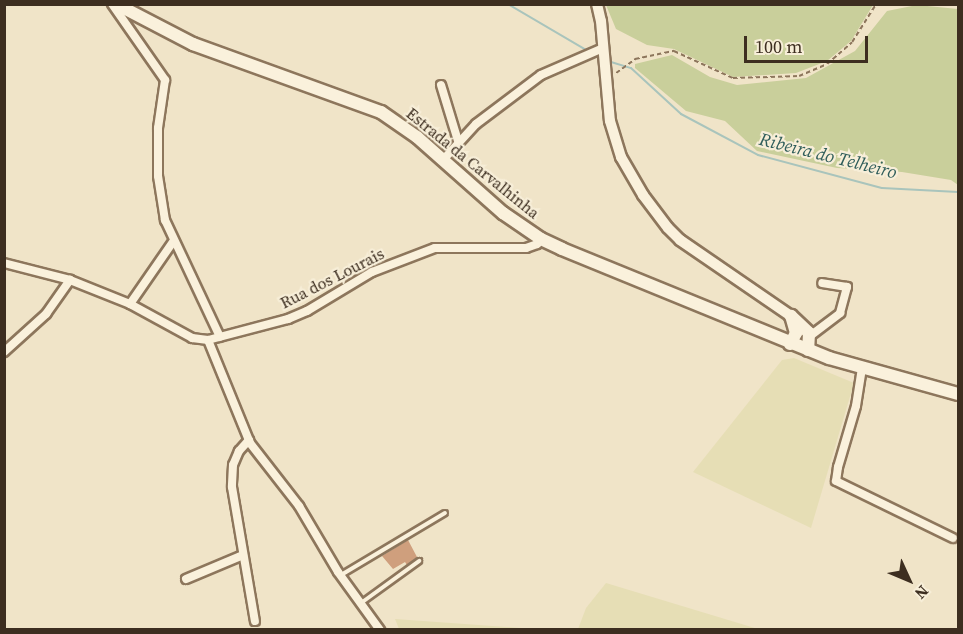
<!DOCTYPE html>
<html>
<head>
<meta charset="utf-8">
<style>
  body { margin:0 }
  #map { position:relative; width:963px; height:634px; overflow:hidden; background:#f0e4c8; font-family:"Source Serif 4",serif }
  div>[style] { position:absolute }
  .farmland>* { inset:0; background:#e6deb5 }
  .green>* { inset:0; background:#c9cf9b }
  .stream>* { height:2px; margin:-1px; padding:0 1px; transform-origin:1px; border-radius:1px; background:#a9c4bc }
  .building>* { inset:0; background:#cf9f7d }
  .path>* { height:1.5px; margin-top:-0.75px; transform-origin:0; background:repeating-linear-gradient(90deg,#8d765c 0 4.5px,transparent 0 7.5px) }
  .roads { filter:drop-shadow(2px 0 #8d765c) drop-shadow(-2px 0 #8d765c) drop-shadow(0 2px #8d765c) drop-shadow(0 -2px #8d765c) }
  .service>* { height:4px; margin:-2px; padding:0 2px; transform-origin:2px; border-radius:2px; background:#faf1dc }
  .minor>* { height:8px; margin:-4px; padding:0 4px; transform-origin:4px; border-radius:4px; background:#faf1dc }
  .tertiary>* { height:10px; margin:-5px; padding:0 5px; transform-origin:5px; border-radius:5px; background:#faf1dc }
  .secondary>* { height:12px; margin:-6px; padding:0 6px; transform-origin:6px; border-radius:6px; background:#faf1dc }
  span { translate:-50% -50%; white-space:nowrap; text-align:center; line-height:1.15; -webkit-text-stroke:4.5px #f7eed8; paint-order:stroke }
  .street-label { font-size:16px; color:#3d2e20 }
  .water-label { font-size:18px; color:#2f5d5a; font-style:italic }
  .frame { position:absolute; inset:0; border:6px solid #3d2e20; pointer-events:none }
  .north { position:absolute; left:879px; top:550px; width:60px; height:60px; -webkit-text-stroke:4px #f7eed8; paint-order:stroke; rotate:134deg; font-size:16px; font-weight:700; line-height:24px; text-align:center; color:#3d2e20 }
  .north::after { content:''; display:block; margin:auto; width:21px; height:27px; background:#3d2e20; clip-path:polygon(50% 0,100% 100%,50% 72%,0 100%) }
  .scale { position:absolute; left:744px; top:36px; width:124px; height:27px; box-sizing:border-box; border:3px solid #3d2e20; border-top:0; padding-left:8px; font-size:18px; line-height:21px; white-space:nowrap; color:#3d2e20; -webkit-text-stroke:4px #f7eed8; paint-order:stroke }
</style>
</head>
<body>
<div id="map">
  <div class="farmland">
    <i style="clip-path:polygon(794px 358px,854px 383px,811px 528px,693px 472px,782px 360px)"></i>
    <i style="clip-path:polygon(606px 583px,758px 629px,578px 629px,586px 608px)"></i>
    <i style="clip-path:polygon(395px 619px,535px 629px,399px 629px)"></i>
  </div>
  <div class="green">
    <i style="clip-path:polygon(606px 5px,606px 4px,873px 5px,851px 41px,827px 61px,796px 73px,733px 77px,674px 49px,647px 45px,616px 29px)"></i>
    <i style="clip-path:polygon(917px 5px,958px 9px,958px 185px,951px 180px,902px 172px,837px 168px,757px 151px,725px 121px,686px 111px,635px 68px,635px 64px,672px 55px,710px 77px,737px 85px,806px 78px,855px 51px,887px 11px)"></i>
  </div>
  <div class="stream">
    <i style="left:508px;top:4px;width:91px;rotate:30.5deg"></i>
    <i style="left:611px;top:62px;width:21px;rotate:17deg"></i>
    <i style="left:631px;top:68px;width:68px;rotate:42.6deg"></i>
    <i style="left:681px;top:114px;width:87px;rotate:28deg"></i>
    <i style="left:758px;top:155px;width:128px;rotate:14.9deg"></i>
    <i style="left:882px;top:188px;width:76px;rotate:3deg"></i>
  </div>
  <div class="building">
    <i style="clip-path:polygon(408px 540px,417px 557px,407px 565px,405px 562px,393px 569px,382px 556px)"></i>
  </div>
  <div class="path">
    <i style="left:616px;top:73px;width:24px;rotate:-36deg"></i>
    <i style="left:635px;top:59px;width:40px;rotate:-12deg"></i>
    <i style="left:674px;top:51px;width:65px;rotate:24.6deg"></i>
    <i style="left:733px;top:78px;width:66px;rotate:-1.7deg"></i>
    <i style="left:799px;top:76px;width:30px;rotate:-23deg"></i>
    <i style="left:827px;top:64px;width:33px;rotate:-41deg"></i>
    <i style="left:852px;top:42px;width:45px;rotate:-57.7deg"></i>
  </div>
  <div class="roads">
    <div class="service">
      <i style="left:341px;top:575px;width:121px;rotate:-30.8deg"></i>
      <i style="left:361px;top:603px;width:72px;rotate:-35.9deg"></i>
    </div>
    <div class="minor">
      <i style="left:112px;top:4px;width:93px;rotate:55.1deg"></i>
      <i style="left:165px;top:80px;width:49px;rotate:98.3deg"></i>
      <i style="left:158px;top:128px;width:48px;rotate:90deg"></i>
      <i style="left:158px;top:176px;width:45px;rotate:81deg"></i>
      <i style="left:165px;top:220px;width:129px;rotate:64.8deg"></i>
      <i style="left:441px;top:85px;width:59px;rotate:73.1deg"></i>
      <i style="left:443px;top:160px;width:49px;rotate:-47.5deg"></i>
      <i style="left:476px;top:124px;width:81px;rotate:-37deg"></i>
      <i style="left:541px;top:75px;width:68px;rotate:-23.5deg"></i>
      <i style="left:4px;top:263px;width:68px;rotate:14.4deg"></i>
      <i style="left:70px;top:280px;width:65px;rotate:21.8deg"></i>
      <i style="left:130px;top:304px;width:71px;rotate:28.7deg"></i>
      <i style="left:192px;top:338px;width:16px;rotate:7deg"></i>
      <i style="left:208px;top:340px;width:83px;rotate:-14.7deg"></i>
      <i style="left:288px;top:319px;width:21px;rotate:-23deg"></i>
      <i style="left:307px;top:311px;width:76px;rotate:-31deg"></i>
      <i style="left:372px;top:272px;width:67px;rotate:-20.9deg"></i>
      <i style="left:435px;top:248px;width:91px"></i>
      <i style="left:526px;top:248px;width:12px;rotate:-20deg"></i>
      <i style="left:537px;top:244px;width:6px;rotate:-51deg"></i>
      <i style="left:130px;top:304px;width:75px;rotate:-55.3deg"></i>
      <i style="left:810px;top:336px;width:38px;rotate:-37deg"></i>
      <i style="left:840px;top:313px;width:27px;rotate:-75deg"></i>
      <i style="left:847px;top:287px;width:25px;rotate:-171deg"></i>
      <i style="left:208px;top:340px;width:111px;rotate:67.8deg"></i>
      <i style="left:250px;top:443px;width:80px;rotate:52.1deg"></i>
      <i style="left:299px;top:506px;width:77px;rotate:59.4deg"></i>
      <i style="left:338px;top:572px;width:72px;rotate:54.1deg"></i>
      <i style="left:4px;top:352px;width:57px;rotate:-42.1deg"></i>
      <i style="left:46px;top:314px;width:42px;rotate:-54.8deg"></i>
      <i style="left:862px;top:368px;width:38px;rotate:99deg"></i>
      <i style="left:856px;top:406px;width:64px;rotate:106.4deg"></i>
      <i style="left:838px;top:467px;width:14px;rotate:98deg"></i>
      <i style="left:836px;top:481px;width:130px;rotate:26deg"></i>
      <i style="left:249px;top:440px;width:15px;rotate:132deg"></i>
      <i style="left:239px;top:451px;width:15px;rotate:113deg"></i>
      <i style="left:233px;top:465px;width:22px;rotate:93deg"></i>
      <i style="left:232px;top:487px;width:136px;rotate:80.3deg"></i>
      <i style="left:186px;top:579px;width:62px;rotate:-22.8deg"></i>
    </div>
    <div class="tertiary">
      <i style="left:597px;top:4px;width:17px;rotate:77deg"></i>
      <i style="left:601px;top:21px;width:100px;rotate:84.9deg"></i>
      <i style="left:610px;top:121px;width:38px;rotate:73deg"></i>
      <i style="left:621px;top:157px;width:44px;rotate:59.9deg"></i>
      <i style="left:643px;top:195px;width:41px;rotate:52.9deg"></i>
      <i style="left:668px;top:228px;width:17px;rotate:45deg"></i>
      <i style="left:680px;top:240px;width:135px;rotate:34.4deg"></i>
    </div>
    <div class="secondary">
      <i style="left:116px;top:4px;width:87px;rotate:27.5deg"></i>
      <i style="left:193px;top:44px;width:200px;rotate:19.9deg"></i>
      <i style="left:381px;top:112px;width:44px;rotate:34.8deg"></i>
      <i style="left:417px;top:137px;width:115px;rotate:41.5deg"></i>
      <i style="left:503px;top:213px;width:46px;rotate:34.4deg"></i>
      <i style="left:541px;top:239px;width:23px;rotate:25deg"></i>
      <i style="left:562px;top:249px;width:288px;rotate:22.2deg"></i>
      <i style="left:829px;top:358px;width:134px;rotate:15.6deg"></i>
      <i style="left:791px;top:316px;width:25px;rotate:43deg"></i>
      <i style="left:809px;top:333px;width:17px;rotate:93deg"></i>
      <i style="left:790px;top:344px;width:13px;rotate:-61deg"></i>
      <i style="left:796px;top:333px;width:18px;rotate:-106deg"></i>
    </div>
  </div>
  <div class="street-label">
    <span style="left:473px;top:163px;rotate:39deg">Estrada da Carvalhinha</span>
    <span style="left:332px;top:278px;rotate:-27deg">Rua dos Lourais</span>
  </div>
  <div class="water-label">
    <span style="left:828px;top:156px;rotate:14deg">Ribeira do Telheiro</span>
  </div>
  <div class="frame"></div>
  <div class="north">N</div>
  <div class="scale">100 m</div>
</div>
</body>
</html>
